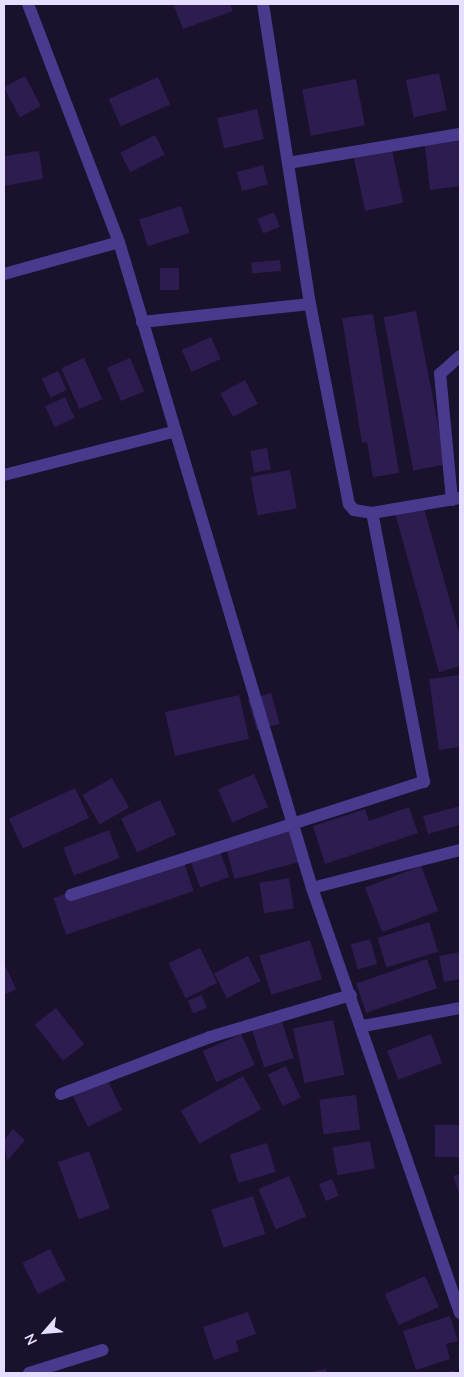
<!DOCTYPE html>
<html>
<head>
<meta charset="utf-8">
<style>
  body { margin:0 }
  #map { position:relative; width:464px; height:1377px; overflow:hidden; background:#1a112d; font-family:"Nunito Sans",sans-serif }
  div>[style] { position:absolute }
  .building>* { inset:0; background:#2d1c4f; transform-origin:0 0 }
  .lane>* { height:12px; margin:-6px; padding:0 6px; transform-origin:6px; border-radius:6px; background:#493a8e }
  .street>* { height:12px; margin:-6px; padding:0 6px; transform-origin:6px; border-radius:6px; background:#493a8e }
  span { translate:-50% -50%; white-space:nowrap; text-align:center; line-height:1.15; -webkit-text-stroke:4px #1a112d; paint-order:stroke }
  .frame { position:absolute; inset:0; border:5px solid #e6ddff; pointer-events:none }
  .north { position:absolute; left:20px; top:1307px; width:50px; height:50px; -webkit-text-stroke:4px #1a112d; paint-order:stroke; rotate:243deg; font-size:14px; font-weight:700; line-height:20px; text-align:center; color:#e6ddff }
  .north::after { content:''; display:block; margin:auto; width:18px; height:22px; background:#e6ddff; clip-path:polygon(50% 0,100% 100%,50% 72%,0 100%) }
</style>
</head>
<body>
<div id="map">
  <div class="building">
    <i style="clip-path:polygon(173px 4px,230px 4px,233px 11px,183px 29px)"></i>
    <i style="left:439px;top:73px;width:38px;height:34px;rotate:78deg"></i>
    <i style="left:25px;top:76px;width:34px;height:24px;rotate:62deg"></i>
    <i style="left:158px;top:77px;width:30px;height:54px;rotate:66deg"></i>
    <i style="left:356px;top:79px;width:47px;height:55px;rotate:79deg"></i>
    <i style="left:257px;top:109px;width:31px;height:41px;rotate:77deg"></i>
    <i style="clip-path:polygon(460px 134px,460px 186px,430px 190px,424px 139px)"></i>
    <i style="left:155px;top:135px;width:22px;height:39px;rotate:63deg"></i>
    <i style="left:392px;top:150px;width:54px;height:39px;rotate:78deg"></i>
    <i style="clip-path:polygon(39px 151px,43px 179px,4px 186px,4px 156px)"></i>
    <i style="left:263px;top:165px;width:20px;height:27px;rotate:75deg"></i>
    <i style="left:181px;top:206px;width:28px;height:44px;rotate:72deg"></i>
    <i style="left:274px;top:212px;width:16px;height:18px;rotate:68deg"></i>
    <i style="left:280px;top:260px;width:11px;height:29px;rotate:85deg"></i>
    <i style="left:160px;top:268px;width:19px;height:22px"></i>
    <i style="left:416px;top:311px;width:156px;height:33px;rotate:79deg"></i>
    <i style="clip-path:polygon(373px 314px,399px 473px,373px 477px,367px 442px,362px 443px,342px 318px)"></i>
    <i style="left:211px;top:337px;width:24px;height:32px;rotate:66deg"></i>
    <i style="left:84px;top:358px;width:45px;height:25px;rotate:66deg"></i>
    <i style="left:130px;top:358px;width:36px;height:25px;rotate:67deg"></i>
    <i style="left:58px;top:371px;width:21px;height:18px;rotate:65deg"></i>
    <i style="left:245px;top:380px;width:27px;height:28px;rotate:62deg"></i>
    <i style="left:65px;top:397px;width:23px;height:22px;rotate:65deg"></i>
    <i style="left:267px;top:448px;width:22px;height:17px;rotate:80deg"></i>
    <i style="left:290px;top:470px;width:39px;height:40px;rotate:80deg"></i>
    <i style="clip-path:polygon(423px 505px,460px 636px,460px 666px,439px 672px,395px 513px)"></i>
    <i style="clip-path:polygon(460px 675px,460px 747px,439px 750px,429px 679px)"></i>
    <i style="left:271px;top:693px;width:32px;height:24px;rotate:74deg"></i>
    <i style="left:239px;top:695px;width:45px;height:76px;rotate:77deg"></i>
    <i style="left:254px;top:774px;width:36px;height:39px;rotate:67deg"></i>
    <i style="left:112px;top:778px;width:34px;height:34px;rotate:60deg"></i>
    <i style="left:75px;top:788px;width:33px;height:73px;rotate:65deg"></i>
    <i style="left:160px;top:800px;width:38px;height:43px;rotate:65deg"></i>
    <i style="clip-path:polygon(460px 806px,460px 825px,428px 834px,423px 816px)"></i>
    <i style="clip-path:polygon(409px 807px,418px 833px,325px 864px,313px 826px,365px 809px,369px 821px)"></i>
    <i style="left:290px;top:824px;width:39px;height:68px;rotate:75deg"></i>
    <i style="left:109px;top:830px;width:30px;height:49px;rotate:69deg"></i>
    <i style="left:218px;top:846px;width:33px;height:31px;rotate:70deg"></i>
    <i style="left:181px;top:854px;width:39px;height:135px;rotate:71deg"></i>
    <i style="left:421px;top:866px;width:48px;height:60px;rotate:69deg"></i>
    <i style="left:289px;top:878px;width:31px;height:30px;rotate:81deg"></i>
    <i style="left:429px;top:922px;width:31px;height:54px;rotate:73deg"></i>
    <i style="left:370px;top:939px;width:26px;height:20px;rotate:74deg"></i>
    <i style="left:310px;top:940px;width:41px;height:53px;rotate:73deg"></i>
    <i style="left:200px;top:948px;width:39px;height:35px;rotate:64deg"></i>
    <i style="clip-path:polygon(460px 952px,460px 979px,444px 982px,439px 956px)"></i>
    <i style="left:248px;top:956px;width:28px;height:38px;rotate:63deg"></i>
    <i style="left:427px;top:959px;width:31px;height:75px;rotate:71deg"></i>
    <i style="clip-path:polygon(4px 963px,16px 989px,4px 995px)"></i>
    <i style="left:202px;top:995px;width:14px;height:15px;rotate:69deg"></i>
    <i style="left:56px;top:1008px;width:46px;height:27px;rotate:52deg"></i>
    <i style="left:281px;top:1019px;width:41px;height:31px;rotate:72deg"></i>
    <i style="left:333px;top:1020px;width:56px;height:41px;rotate:78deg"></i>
    <i style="left:241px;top:1034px;width:34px;height:42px;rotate:66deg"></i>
    <i style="left:431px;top:1034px;width:31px;height:47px;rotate:69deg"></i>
    <i style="left:286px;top:1066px;width:35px;height:20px;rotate:65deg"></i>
    <i style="left:105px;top:1075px;width:39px;height:38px;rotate:64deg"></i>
    <i style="left:243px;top:1076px;width:38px;height:71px;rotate:61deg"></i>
    <i style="left:356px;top:1095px;width:35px;height:37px;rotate:83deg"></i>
    <i style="left:460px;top:1125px;width:32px;height:25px;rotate:90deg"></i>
    <i style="clip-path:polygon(13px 1129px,25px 1140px,7px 1161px,4px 1140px)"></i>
    <i style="left:370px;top:1141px;width:28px;height:38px;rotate:80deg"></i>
    <i style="left:267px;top:1143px;width:30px;height:39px;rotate:73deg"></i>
    <i style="left:89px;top:1151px;width:61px;height:33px;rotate:70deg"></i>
    <i style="clip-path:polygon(460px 1174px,460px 1196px,453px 1176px)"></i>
    <i style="left:289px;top:1176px;width:44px;height:33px;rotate:67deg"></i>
    <i style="left:332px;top:1179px;width:18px;height:14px;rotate:68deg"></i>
    <i style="left:253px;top:1196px;width:40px;height:44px;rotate:72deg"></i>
    <i style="left:50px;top:1249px;width:35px;height:31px;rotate:63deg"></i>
    <i style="left:425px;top:1276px;width:34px;height:44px;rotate:66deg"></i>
    <i style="clip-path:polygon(248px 1312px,256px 1334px,236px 1341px,239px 1351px,214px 1360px,203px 1327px)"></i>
    <i style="clip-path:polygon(450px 1316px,458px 1341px,446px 1344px,450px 1359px,416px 1370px,403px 1331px)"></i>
    <i style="clip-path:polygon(326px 1369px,327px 1373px,310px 1373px,310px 1372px)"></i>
    <i style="clip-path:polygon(454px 1370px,455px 1373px,443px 1373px)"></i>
  </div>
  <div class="lane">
    <i style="left:288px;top:163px;width:174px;rotate:-9.6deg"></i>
    <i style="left:452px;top:500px;width:127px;rotate:-95.4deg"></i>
    <i style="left:440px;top:374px;width:27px;rotate:-42deg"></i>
  </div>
  <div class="street">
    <i style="left:28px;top:4px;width:255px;rotate:69.1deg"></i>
    <i style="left:119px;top:242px;width:674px;rotate:73.37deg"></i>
    <i style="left:263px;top:4px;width:304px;rotate:81.1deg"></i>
    <i style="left:310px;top:304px;width:204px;rotate:79deg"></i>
    <i style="left:349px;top:504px;width:8px;rotate:50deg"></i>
    <i style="left:354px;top:510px;width:18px;rotate:9deg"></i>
    <i style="left:372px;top:513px;width:89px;rotate:-9.7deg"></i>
    <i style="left:4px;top:274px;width:119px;rotate:-15.5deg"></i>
    <i style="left:142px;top:322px;width:169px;rotate:-6.1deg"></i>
    <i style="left:4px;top:475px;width:174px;rotate:-14.3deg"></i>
    <i style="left:460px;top:850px;width:153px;rotate:165.6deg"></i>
    <i style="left:312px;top:888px;width:450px;rotate:70.8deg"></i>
    <i style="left:71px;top:895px;width:371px;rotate:-17.8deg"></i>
    <i style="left:424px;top:782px;width:274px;rotate:-100.9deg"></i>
    <i style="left:363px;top:1026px;width:99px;rotate:-10.5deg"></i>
    <i style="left:61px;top:1094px;width:160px;rotate:-20.9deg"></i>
    <i style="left:210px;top:1037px;width:147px;rotate:-16.6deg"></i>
    <i style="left:29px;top:1373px;width:77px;rotate:-17.3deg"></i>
  </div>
  <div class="frame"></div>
  <div class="north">N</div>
</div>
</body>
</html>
